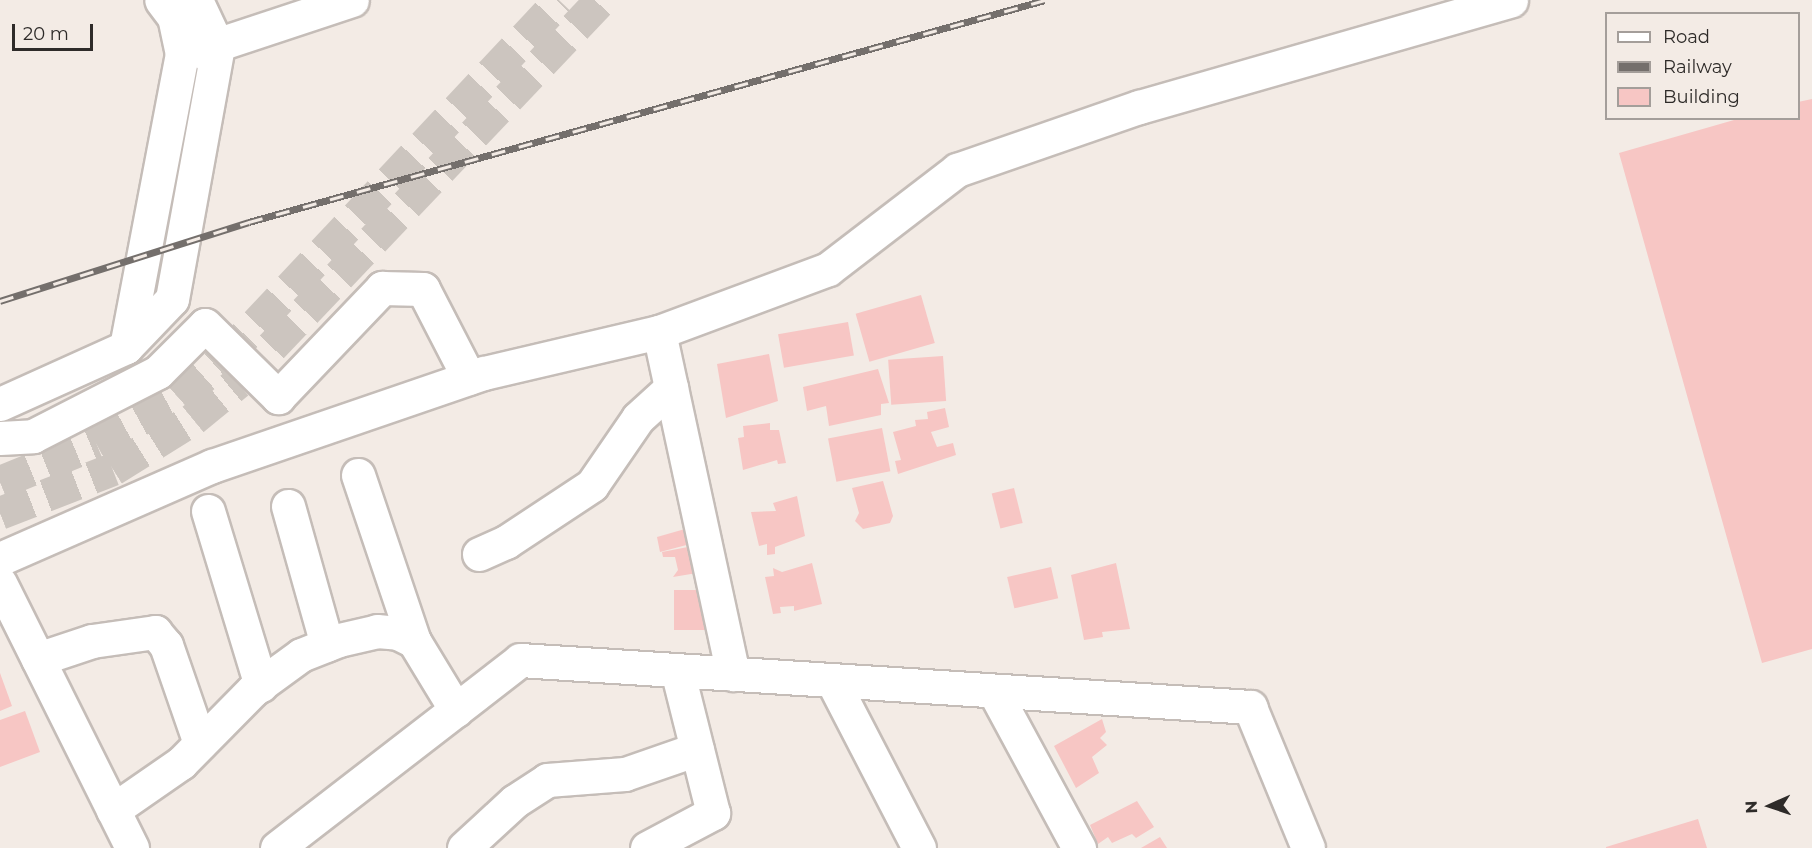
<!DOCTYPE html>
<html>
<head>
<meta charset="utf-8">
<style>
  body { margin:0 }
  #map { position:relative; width:1812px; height:848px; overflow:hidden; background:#f3ebe5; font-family:Montserrat,sans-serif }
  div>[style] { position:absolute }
  .building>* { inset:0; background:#f7c6c4; transform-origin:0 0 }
  .major-tunnel>* { height:33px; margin-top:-16.5px; transform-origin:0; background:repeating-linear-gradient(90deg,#ccc5bf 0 33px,transparent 0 49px) }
  .roads { filter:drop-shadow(2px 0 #c5bdb8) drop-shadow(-2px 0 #c5bdb8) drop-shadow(0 2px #c5bdb8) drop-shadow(0 -2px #c5bdb8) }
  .minor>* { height:33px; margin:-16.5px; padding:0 16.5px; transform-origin:16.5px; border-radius:16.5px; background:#fff }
  .rail>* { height:7px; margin-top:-3.5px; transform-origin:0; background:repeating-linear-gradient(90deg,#f3ebe5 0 14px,#746f6c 0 28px); box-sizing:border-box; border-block:2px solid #746f6c }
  span { translate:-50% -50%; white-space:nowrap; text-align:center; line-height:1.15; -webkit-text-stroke:4.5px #f3ebe5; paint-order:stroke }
  .legend { position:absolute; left:1605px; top:12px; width:195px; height:108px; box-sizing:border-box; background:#f3ebe5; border:2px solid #a49e9a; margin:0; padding:8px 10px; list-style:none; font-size:18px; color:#2e2b29 }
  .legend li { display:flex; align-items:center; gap:12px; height:30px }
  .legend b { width:30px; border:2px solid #a49e9a }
  .north { position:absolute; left:1740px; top:776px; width:60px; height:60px; -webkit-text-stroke:4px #f3ebe5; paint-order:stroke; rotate:267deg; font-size:16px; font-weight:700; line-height:24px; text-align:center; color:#2e2b29 }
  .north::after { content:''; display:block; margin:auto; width:21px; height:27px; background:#2e2b29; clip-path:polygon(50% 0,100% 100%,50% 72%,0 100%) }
  .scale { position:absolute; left:12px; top:24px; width:81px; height:27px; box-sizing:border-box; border:3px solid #2e2b29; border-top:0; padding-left:8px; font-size:18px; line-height:21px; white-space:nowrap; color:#2e2b29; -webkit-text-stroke:4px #f3ebe5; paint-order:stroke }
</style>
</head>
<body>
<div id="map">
  <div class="building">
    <i style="clip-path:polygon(1812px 99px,1812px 649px,1762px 663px,1619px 153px,1741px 118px,1798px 118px,1798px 102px)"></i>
    <i style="left:921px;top:295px;width:50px;height:68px;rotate:74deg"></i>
    <i style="left:848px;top:322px;width:34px;height:71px;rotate:80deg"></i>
    <i style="clip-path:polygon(769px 354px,778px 401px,726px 418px,717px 364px)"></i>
    <i style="left:943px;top:356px;width:45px;height:55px;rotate:86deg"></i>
    <i style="clip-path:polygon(878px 369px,889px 403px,881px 404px,881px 415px,829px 426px,826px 406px,807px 411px,803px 387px)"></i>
    <i style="clip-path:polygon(945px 408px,949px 427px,931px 432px,937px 447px,953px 443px,956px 455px,898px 474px,895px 461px,901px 460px,893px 432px,916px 426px,915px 420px,928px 419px,927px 412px)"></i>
    <i style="clip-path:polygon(770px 423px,770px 430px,779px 430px,786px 463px,778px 464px,777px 460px,743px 470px,738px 438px,744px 437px,743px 426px)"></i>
    <i style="left:882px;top:428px;width:44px;height:55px;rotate:79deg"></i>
    <i style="clip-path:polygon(883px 481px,893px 516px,890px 523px,863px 529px,855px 521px,859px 513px,852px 488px)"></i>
    <i style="left:1014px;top:488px;width:36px;height:23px;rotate:76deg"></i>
    <i style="clip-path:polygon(797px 496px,805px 536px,775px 547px,775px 554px,767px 555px,767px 544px,759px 546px,751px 512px,776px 511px,773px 503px)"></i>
    <i style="clip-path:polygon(685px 529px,693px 533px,694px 543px,660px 552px,657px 537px)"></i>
    <i style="clip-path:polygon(693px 546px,703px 572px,673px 577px,678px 570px,675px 557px,663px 557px,662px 552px)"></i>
    <i style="clip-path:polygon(812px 563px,822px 604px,794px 611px,794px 606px,780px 607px,781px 613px,773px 614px,765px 577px,774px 576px,773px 568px,782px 572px)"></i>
    <i style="clip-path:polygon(1116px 563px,1130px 629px,1102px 632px,1103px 637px,1084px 640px,1071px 575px)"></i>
    <i style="left:1051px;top:567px;width:32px;height:45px;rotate:77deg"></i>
    <i style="left:674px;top:590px;width:35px;height:40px"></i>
    <i style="clip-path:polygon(0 673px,12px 706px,0 711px)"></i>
    <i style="clip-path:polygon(25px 711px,40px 752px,0 767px,0 720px)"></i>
    <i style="clip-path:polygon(1102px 719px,1106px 732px,1100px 738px,1107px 745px,1092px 757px,1099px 773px,1076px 788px,1054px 746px)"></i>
    <i style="clip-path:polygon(1137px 801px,1154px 827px,1136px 838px,1132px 834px,1112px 843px,1108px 837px,1098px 844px,1090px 825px)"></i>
    <i style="clip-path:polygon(1698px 819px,1707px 848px,1606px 848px,1606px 847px)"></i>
    <i style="clip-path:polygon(1160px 837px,1167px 848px,1141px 848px)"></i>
  </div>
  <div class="major-tunnel">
    <i style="left:0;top:482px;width:104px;rotate:-22.1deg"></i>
    <i style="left:96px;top:443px;width:94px;rotate:-28.5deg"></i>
    <i style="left:179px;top:398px;width:59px;rotate:-41.6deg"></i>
    <i style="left:223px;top:359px;width:492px;rotate:-46.8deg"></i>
    <i style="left:0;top:513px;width:121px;rotate:-21.3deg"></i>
    <i style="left:113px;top:469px;width:94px;rotate:-32deg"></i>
    <i style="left:193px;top:419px;width:58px;rotate:-39.4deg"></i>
    <i style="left:238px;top:382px;width:527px;rotate:-46.46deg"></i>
  </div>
  <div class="roads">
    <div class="minor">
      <i style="left:198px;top:51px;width:162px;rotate:-18.3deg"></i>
      <i style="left:659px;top:332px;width:350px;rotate:77.8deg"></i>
      <i style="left:126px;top:347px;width:298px;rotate:-79.2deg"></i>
      <i style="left:182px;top:54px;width:38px;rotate:-102deg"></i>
      <i style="left:174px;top:17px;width:21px;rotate:-127deg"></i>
      <i style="left:0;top:404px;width:138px;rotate:-24.3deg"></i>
      <i style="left:126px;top:347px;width:66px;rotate:-46.2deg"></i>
      <i style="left:172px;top:299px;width:256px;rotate:-79.7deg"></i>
      <i style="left:218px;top:47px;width:52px;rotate:-115.1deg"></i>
      <i style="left:0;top:438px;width:33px;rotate:-3deg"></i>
      <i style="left:33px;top:436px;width:140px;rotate:-27.1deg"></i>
      <i style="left:158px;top:372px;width:66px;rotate:-45deg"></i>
      <i style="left:205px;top:325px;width:103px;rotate:44.6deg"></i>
      <i style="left:278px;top:397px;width:151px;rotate:-46.3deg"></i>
      <i style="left:382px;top:288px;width:41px;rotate:1.4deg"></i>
      <i style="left:423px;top:289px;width:100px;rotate:62.7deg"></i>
      <i style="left:358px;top:475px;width:175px;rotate:71.4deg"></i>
      <i style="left:288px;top:506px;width:144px;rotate:74.3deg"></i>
      <i style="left:208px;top:511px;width:182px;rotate:73.1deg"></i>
      <i style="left:479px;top:554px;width:30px;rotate:-24deg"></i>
      <i style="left:506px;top:542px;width:103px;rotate:-33.5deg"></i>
      <i style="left:592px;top:485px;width:81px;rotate:-55.5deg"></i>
      <i style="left:638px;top:418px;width:45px;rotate:-42.3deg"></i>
      <i style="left:0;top:559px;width:232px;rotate:-23.7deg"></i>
      <i style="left:212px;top:466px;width:287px;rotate:-18.9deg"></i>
      <i style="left:484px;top:373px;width:180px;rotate:-13.2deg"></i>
      <i style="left:659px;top:332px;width:180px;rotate:-20.4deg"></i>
      <i style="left:828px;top:269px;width:163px;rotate:-37.5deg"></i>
      <i style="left:957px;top:170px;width:193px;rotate:-19.1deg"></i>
      <i style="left:1139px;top:107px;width:387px;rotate:-16deg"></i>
      <i style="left:0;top:583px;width:296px;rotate:63.5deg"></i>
      <i style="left:38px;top:659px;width:57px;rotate:-18.4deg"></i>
      <i style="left:92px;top:641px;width:64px;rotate:-8.1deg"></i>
      <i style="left:155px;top:632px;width:17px;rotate:50deg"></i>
      <i style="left:166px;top:645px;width:104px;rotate:70.9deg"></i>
      <i style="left:832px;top:680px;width:189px;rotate:62.6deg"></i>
      <i style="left:994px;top:691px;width:179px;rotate:61.6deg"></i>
      <i style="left:113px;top:810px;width:83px;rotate:-34.7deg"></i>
      <i style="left:181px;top:763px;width:103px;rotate:-45.4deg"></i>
      <i style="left:253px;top:690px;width:59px;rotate:-36.1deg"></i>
      <i style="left:301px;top:655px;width:41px;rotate:-21.5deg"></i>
      <i style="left:339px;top:640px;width:39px;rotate:-13deg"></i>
      <i style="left:377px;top:631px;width:21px;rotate:5deg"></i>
      <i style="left:398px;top:633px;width:18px;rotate:27deg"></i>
      <i style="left:414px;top:641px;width:81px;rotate:58.7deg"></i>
      <i style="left:277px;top:848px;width:307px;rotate:-37.7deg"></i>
      <i style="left:520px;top:660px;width:732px;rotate:3.68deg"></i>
      <i style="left:1250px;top:707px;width:152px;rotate:67.6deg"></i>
      <i style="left:464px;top:848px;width:69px;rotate:-42.7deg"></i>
      <i style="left:515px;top:801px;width:38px;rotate:-33deg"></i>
      <i style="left:547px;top:780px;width:78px;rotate:-4.4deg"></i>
      <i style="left:625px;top:774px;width:76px;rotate:-19.1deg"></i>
      <i style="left:647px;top:848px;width:75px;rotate:-27.9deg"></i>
      <i style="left:713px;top:813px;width:147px;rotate:-104.1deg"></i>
    </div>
  </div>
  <div class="rail">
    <i style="left:0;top:301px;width:261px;rotate:-17.6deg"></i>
    <i style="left:249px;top:222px;width:826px;rotate:-15.58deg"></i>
  </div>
  <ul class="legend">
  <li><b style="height:8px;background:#fff"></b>Road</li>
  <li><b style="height:8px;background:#746f6c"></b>Railway</li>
  <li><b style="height:16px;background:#f7c6c4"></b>Building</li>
  </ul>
  <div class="north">N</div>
  <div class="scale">20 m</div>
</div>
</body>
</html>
